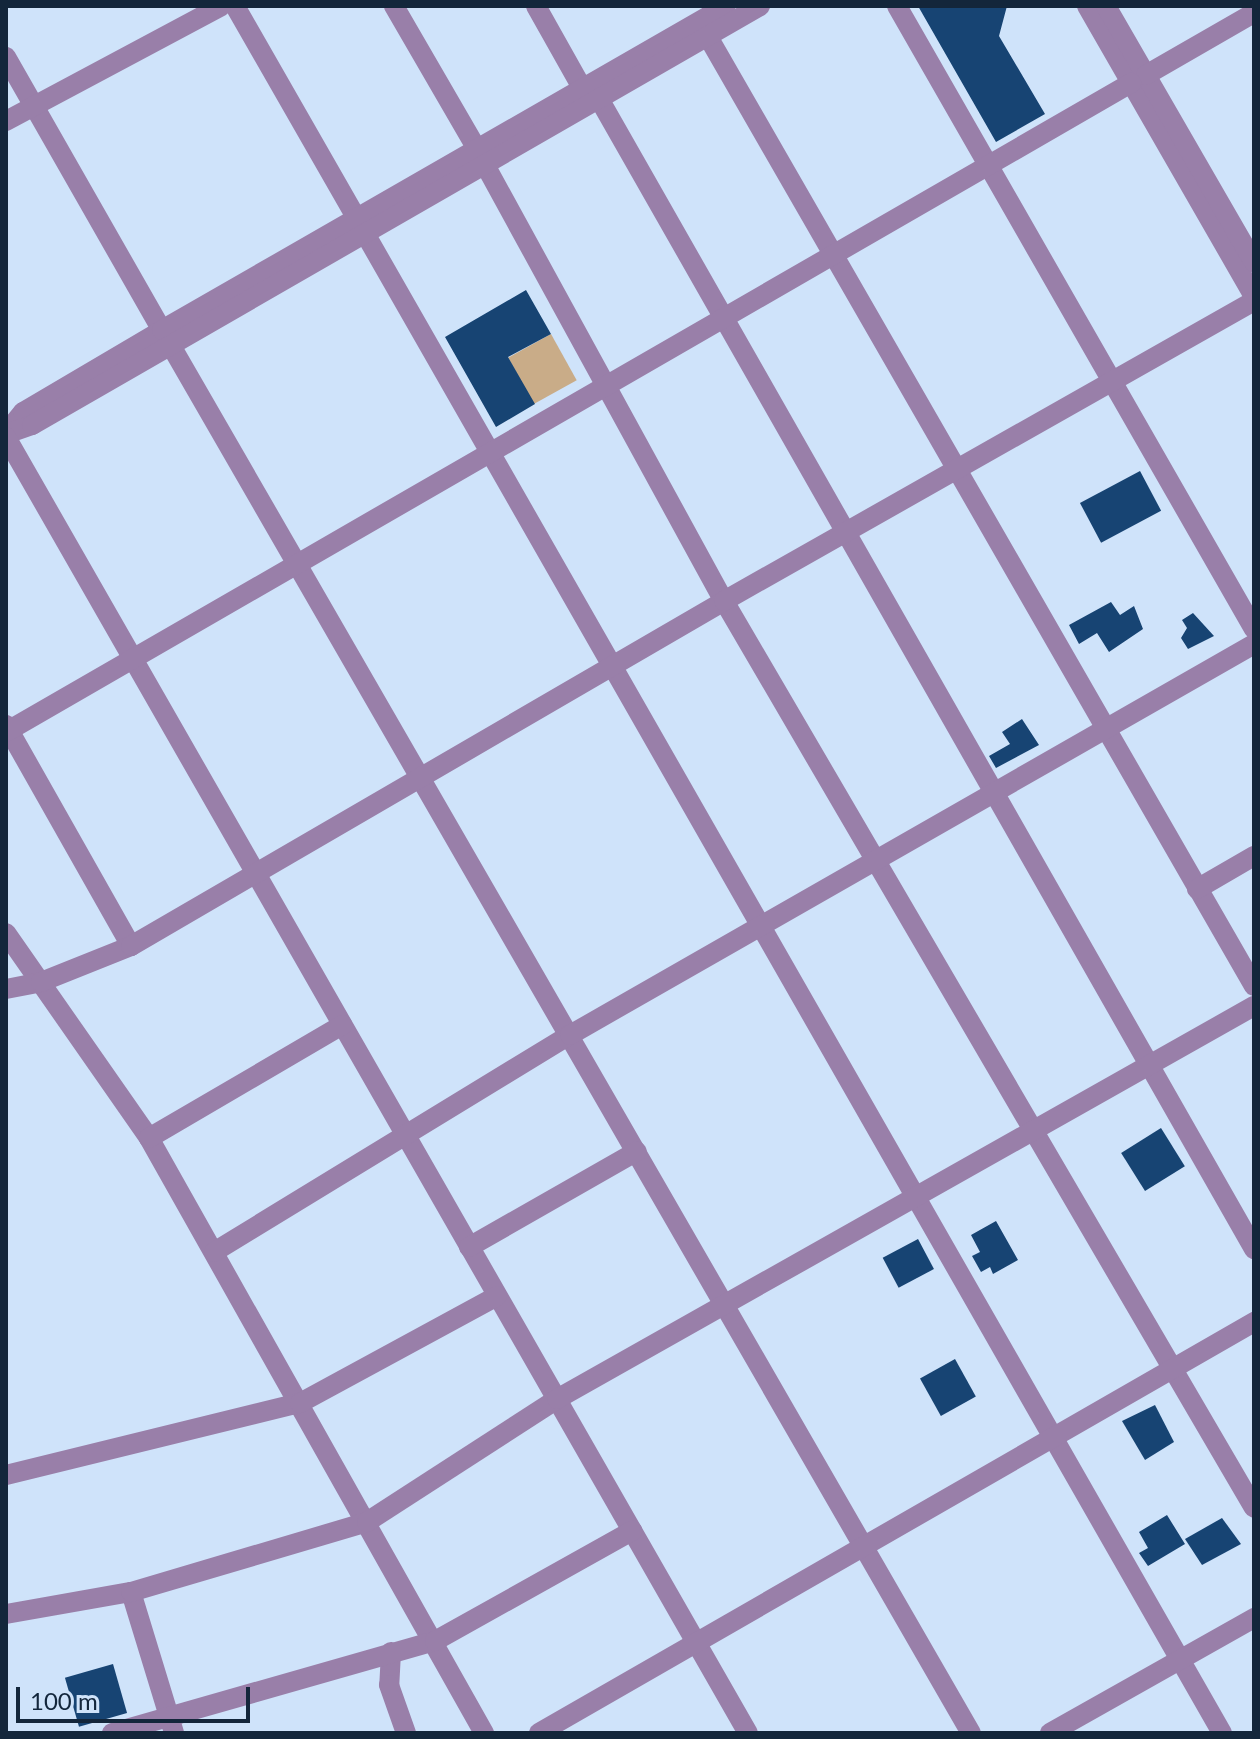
<!DOCTYPE html>
<html>
<head>
<meta charset="utf-8">
<style>
  body { margin:0 }
  #map { position:relative; width:1260px; height:1739px; overflow:hidden; background:#cfe3fa; font-family:Lato,sans-serif }
  div>[style] { position:absolute }
  .green>* { inset:0; background:#c9ac88; transform-origin:0 0 }
  .building>* { inset:0; background:#174473; transform-origin:0 0 }
  .minor>* { height:20px; margin:-10px; padding:0 10px; transform-origin:10px; border-radius:10px; background:#997fa9 }
  span { translate:-50% -50%; white-space:nowrap; text-align:center; line-height:1.15; -webkit-text-stroke:8px #cfe3fa; paint-order:stroke }
  .frame { position:absolute; inset:0; border:8px solid #13263b; pointer-events:none }
  .scale { position:absolute; left:16px; top:1687px; width:234px; height:36px; box-sizing:border-box; border:4px solid #13263b; border-top:0; padding-left:10px; font-size:24px; line-height:28px; white-space:nowrap; color:#13263b; -webkit-text-stroke:6px #cfe3fa; paint-order:stroke }
</style>
</head>
<body>
<div id="map">
  <div class="green">
    <i style="left:551px;top:334px;width:53px;height:49px;rotate:61deg"></i>
  </div>
  <div class="building">
    <i style="clip-path:polygon(918px 6px,1007px 6px,999px 36px,1045px 114px,996px 142px)"></i>
    <i style="clip-path:polygon(526px 290px,551px 334px,508px 357px,535px 404px,496px 427px,445px 337px)"></i>
    <i style="left:1140px;top:471px;width:45px;height:68px;rotate:62deg"></i>
    <i style="clip-path:polygon(1111px 602px,1120px 615px,1134px 606px,1143px 629px,1109px 652px,1097px 633px,1079px 644px,1069px 625px)"></i>
    <i style="clip-path:polygon(1193px 613px,1214px 636px,1188px 649px,1181px 638px,1187px 628px,1182px 620px)"></i>
    <i style="clip-path:polygon(1022px 719px,1039px 745px,996px 768px,989px 756px,1010px 744px,1002px 732px)"></i>
    <i style="left:1161px;top:1128px;width:45px;height:47px;rotate:58deg"></i>
    <i style="clip-path:polygon(996px 1221px,1018px 1260px,993px 1274px,990px 1267px,981px 1272px,972px 1256px,980px 1252px,971px 1235px)"></i>
    <i style="left:918px;top:1239px;width:34px;height:40px;rotate:62deg"></i>
    <i style="left:955px;top:1359px;width:43px;height:40px;rotate:61deg"></i>
    <i style="clip-path:polygon(1155px 1405px,1174px 1442px,1145px 1460px,1122px 1421px)"></i>
    <i style="clip-path:polygon(1167px 1515px,1185px 1544px,1148px 1566px,1139px 1553px,1148px 1548px,1139px 1532px)"></i>
    <i style="clip-path:polygon(1222px 1518px,1241px 1544px,1202px 1565px,1185px 1539px)"></i>
    <i style="left:113px;top:1664px;width:51px;height:50px;rotate:74deg"></i>
  </div>
  <div class="minor">
    <i style="left:235px;top:6px;width:243px;rotate:60.2deg"></i>
    <i style="left:394px;top:6px;width:165px;rotate:59.9deg"></i>
    <i style="left:536px;top:6px;width:94px;rotate:60.7deg"></i>
    <i style="left:897px;top:6px;width:718px;rotate:60.19deg"></i>
    <i style="left:1087px;top:6px;width:335px;rotate:60.1deg"></i>
    <i style="left:1106px;top:6px;width:296px;rotate:60deg"></i>
    <i style="left:707px;top:35px;width:1097px;rotate:60.09deg"></i>
    <i style="left:6px;top:57px;width:314px;rotate:60.3deg"></i>
    <i style="left:1146px;top:75px;width:125px;rotate:-29.9deg"></i>
    <i style="left:598px;top:97px;width:1326px;rotate:60.34deg"></i>
    <i style="left:6px;top:121px;width:244px;rotate:-28.1deg"></i>
    <i style="left:484px;top:163px;width:499px;rotate:61.3deg"></i>
    <i style="left:724px;top:601px;width:1050px;rotate:59.7deg"></i>
    <i style="left:363px;top:230px;width:1731px;rotate:60.25deg"></i>
    <i style="left:170px;top:344px;width:1603px;rotate:60.03deg"></i>
    <i style="left:6px;top:433px;width:27px;rotate:-51deg"></i>
    <i style="left:23px;top:412px;width:161px;rotate:-30.5deg"></i>
    <i style="left:162px;top:330px;width:650px;rotate:-29.88deg"></i>
    <i style="left:6px;top:434px;width:28px;rotate:-19deg"></i>
    <i style="left:32px;top:425px;width:840px;rotate:-29.92deg"></i>
    <i style="left:6px;top:437px;width:1493px;rotate:60.21deg"></i>
    <i style="left:6px;top:725px;width:254px;rotate:60.5deg"></i>
    <i style="left:6px;top:732px;width:1299px;rotate:-29.98deg"></i>
    <i style="left:1197px;top:889px;width:66px;rotate:-30.1deg"></i>
    <i style="left:6px;top:933px;width:250px;rotate:55.1deg"></i>
    <i style="left:149px;top:1138px;width:683px;rotate:60.62deg"></i>
    <i style="left:6px;top:989px;width:36px;rotate:-11deg"></i>
    <i style="left:41px;top:982px;width:97px;rotate:-21.8deg"></i>
    <i style="left:131px;top:946px;width:686px;rotate:-30.19deg"></i>
    <i style="left:724px;top:601px;width:609px;rotate:-29.51deg"></i>
    <i style="left:149px;top:1138px;width:224px;rotate:-30.3deg"></i>
    <i style="left:469px;top:1247px;width:193px;rotate:-29.7deg"></i>
    <i style="left:214px;top:1252px;width:417px;rotate:-31.4deg"></i>
    <i style="left:570px;top:1035px;width:788px;rotate:-29.75deg"></i>
    <i style="left:6px;top:1475px;width:303px;rotate:-13.8deg"></i>
    <i style="left:300px;top:1403px;width:224px;rotate:-28.5deg"></i>
    <i style="left:131px;top:1592px;width:147px;rotate:73deg"></i>
    <i style="left:6px;top:1614px;width:127px;rotate:-10deg"></i>
    <i style="left:131px;top:1592px;width:246px;rotate:-16.5deg"></i>
    <i style="left:367px;top:1522px;width:226px;rotate:-32.9deg"></i>
    <i style="left:557px;top:1399px;width:800px;rotate:-29.42deg"></i>
    <i style="left:391px;top:1652px;width:33px;rotate:93deg"></i>
    <i style="left:389px;top:1685px;width:51px;rotate:70.5deg"></i>
    <i style="left:112px;top:1733px;width:336px;rotate:-15.9deg"></i>
    <i style="left:435px;top:1641px;width:226px;rotate:-29.2deg"></i>
    <i style="left:539px;top:1733px;width:825px;rotate:-29.89deg"></i>
    <i style="left:1050px;top:1733px;width:234px;rotate:-29.4deg"></i>
  </div>
  <div class="frame"></div>
  <div class="scale">100 m</div>
</div>
</body>
</html>
